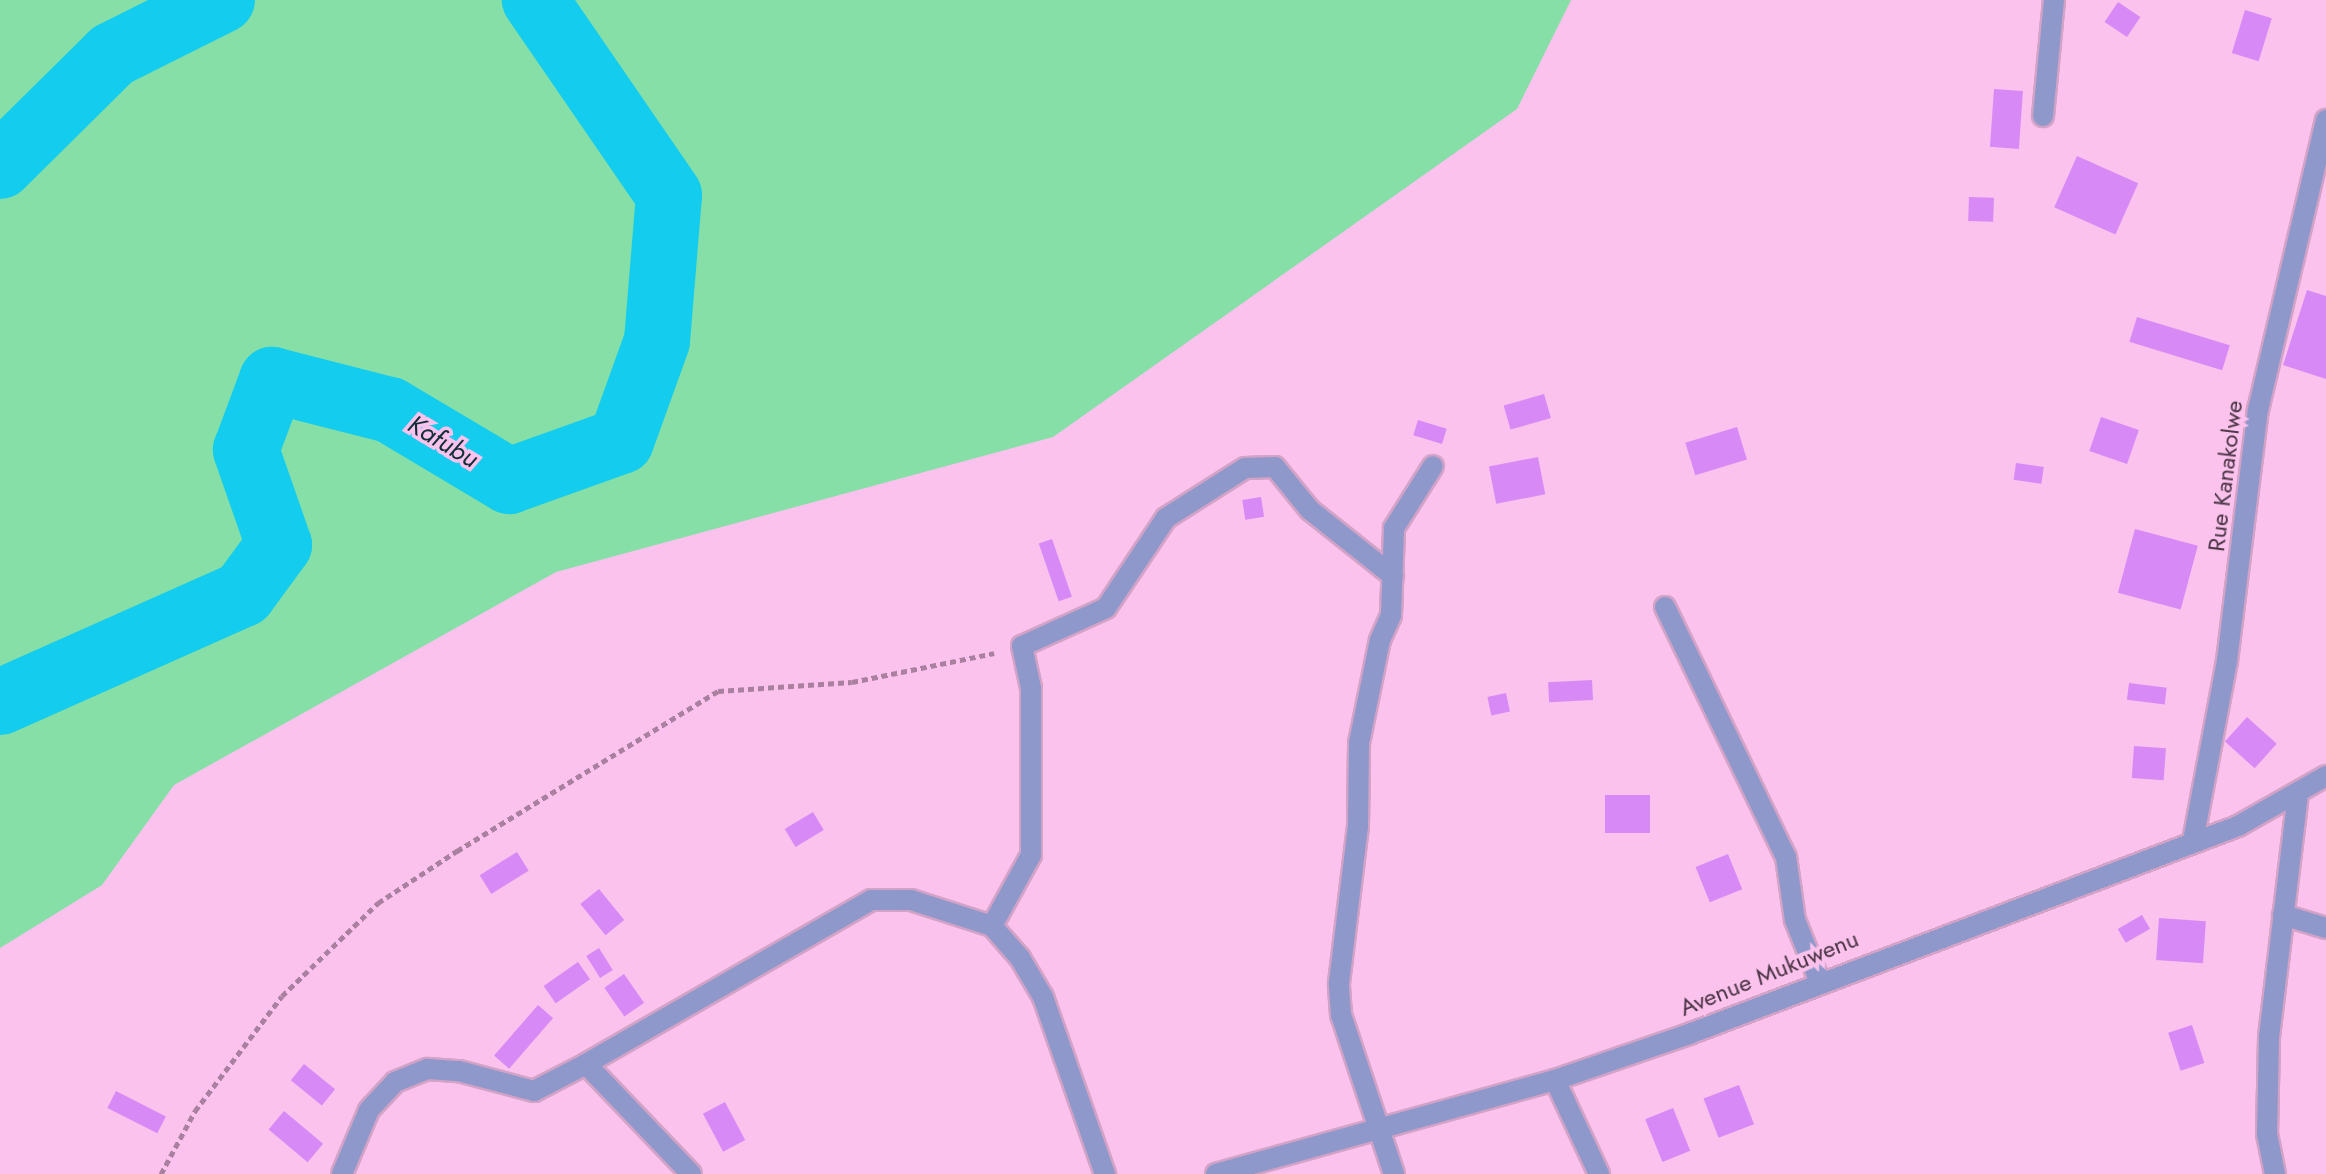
<!DOCTYPE html>
<html>
<head>
<meta charset="utf-8">
<style>
  body { margin:0 }
  #map { position:relative; width:2326px; height:1174px; overflow:hidden; background:#fac2ec; font-family:Jost,sans-serif }
  div>[style] { position:absolute }
  .green>* { inset:0; background:#85dfa7 }
  .river>* { height:66px; margin:-33px; padding:0 33px; transform-origin:33px; border-radius:33px; background:#14ccee }
  .building>* { inset:0; background:#d78af6; transform-origin:0 0 }
  .path>* { height:5px; margin-top:-2.5px; transform-origin:0; background:repeating-linear-gradient(90deg,#a9809f 0 6px,transparent 0 10px) }
  .roads { filter:drop-shadow(2px 0 #d3a3c7) drop-shadow(-2px 0 #d3a3c7) drop-shadow(0 2px #d3a3c7) drop-shadow(0 -2px #d3a3c7) }
  .minor>* { height:20px; margin:-10px; padding:0 10px; transform-origin:10px; border-radius:10px; background:#8e98cb }
  span { translate:-50% -50%; white-space:nowrap; text-align:center; line-height:1.15; -webkit-text-stroke:7px #fac2ec; paint-order:stroke }
  .street-label { font-size:24px; color:#4a3445 }
  .water-label { font-size:26px; color:#0f2f37; font-style:italic }
</style>
</head>
<body>
<div id="map">
  <div class="green">
    <i style="clip-path:polygon(0 0,1571px 0,1517px 109px,1053px 437px,556px 572px,174px 785px,102px 885px,0 948px)"></i>
  </div>
  <div class="river">
    <i style="left:0;top:166px;width:158px;rotate:-44.7deg"></i>
    <i style="left:112px;top:55px;width:123px;rotate:-26.6deg"></i>
    <i style="left:0;top:702px;width:266px;rotate:-24deg"></i>
    <i style="left:243px;top:594px;width:61px;rotate:-53.7deg"></i>
    <i style="left:279px;top:545px;width:101px;rotate:-109.2deg"></i>
    <i style="left:246px;top:450px;width:75px;rotate:-69.6deg"></i>
    <i style="left:272px;top:380px;width:122px;rotate:14.3deg"></i>
    <i style="left:390px;top:410px;width:139px;rotate:30.8deg"></i>
    <i style="left:509px;top:481px;width:119px;rotate:-19.7deg"></i>
    <i style="left:621px;top:441px;width:106px;rotate:-70.2deg"></i>
    <i style="left:657px;top:341px;width:146px;rotate:-85.3deg"></i>
    <i style="left:669px;top:195px;width:237px;rotate:-124.5deg"></i>
  </div>
  <div class="building">
    <i style="left:2118px;top:2px;width:27px;height:24px;rotate:34deg"></i>
    <i style="left:2245px;top:10px;width:28px;height:45px;rotate:17deg"></i>
    <i style="left:1994px;top:89px;width:29px;height:58px;rotate:4deg"></i>
    <i style="left:2077px;top:156px;width:67px;height:56px;rotate:24deg"></i>
    <i style="left:1969px;top:197px;width:25px;height:24px;rotate:2deg"></i>
    <i style="clip-path:polygon(2307px 290px,2326px 296px,2326px 379px,2283px 365px)"></i>
    <i style="left:2137px;top:317px;width:97px;height:26px;rotate:17deg"></i>
    <i style="left:1544px;top:394px;width:25px;height:42px;rotate:74deg"></i>
    <i style="left:2101px;top:417px;width:40px;height:36px;rotate:19deg"></i>
    <i style="left:1418px;top:420px;width:30px;height:16px;rotate:17deg"></i>
    <i style="left:1737px;top:427px;width:34px;height:54px;rotate:73deg"></i>
    <i style="left:1538px;top:457px;width:38px;height:50px;rotate:79deg"></i>
    <i style="left:2016px;top:463px;width:28px;height:17px;rotate:8deg"></i>
    <i style="left:1261px;top:497px;width:20px;height:19px;rotate:81deg"></i>
    <i style="left:2135px;top:529px;width:65px;height:66px;rotate:15deg"></i>
    <i style="left:1052px;top:539px;width:61px;height:14px;rotate:71deg"></i>
    <i style="left:1592px;top:680px;width:20px;height:44px;rotate:87deg"></i>
    <i style="left:2129px;top:683px;width:38px;height:17px;rotate:7deg"></i>
    <i style="left:1506px;top:693px;width:19px;height:19px;rotate:78deg"></i>
    <i style="left:2247px;top:717px;width:40px;height:33px;rotate:42deg"></i>
    <i style="left:2134px;top:746px;width:32px;height:32px;rotate:4deg"></i>
    <i style="left:1605px;top:795px;width:45px;height:38px"></i>
    <i style="left:813px;top:812px;width:21px;height:33px;rotate:59deg"></i>
    <i style="left:517px;top:852px;width:22px;height:44px;rotate:58deg"></i>
    <i style="left:1728px;top:854px;width:38px;height:35px;rotate:68deg"></i>
    <i style="left:599px;top:889px;width:40px;height:24px;rotate:51deg"></i>
    <i style="left:2142px;top:915px;width:16px;height:28px;rotate:60deg"></i>
    <i style="left:2159px;top:918px;width:47px;height:42px;rotate:4deg"></i>
    <i style="left:599px;top:948px;width:26px;height:15px;rotate:58deg"></i>
    <i style="left:578px;top:962px;width:21px;height:42px;rotate:55deg"></i>
    <i style="left:624px;top:974px;width:35px;height:24px;rotate:55deg"></i>
    <i style="left:538px;top:1005px;width:20px;height:67px;rotate:41deg"></i>
    <i style="left:2192px;top:1025px;width:40px;height:25px;rotate:72deg"></i>
    <i style="left:304px;top:1064px;width:40px;height:21px;rotate:39deg"></i>
    <i style="left:1739px;top:1085px;width:42px;height:38px;rotate:69deg"></i>
    <i style="left:116px;top:1091px;width:56px;height:19px;rotate:27deg"></i>
    <i style="left:725px;top:1102px;width:43px;height:25px;rotate:62deg"></i>
    <i style="left:1673px;top:1108px;width:46px;height:30px;rotate:68deg"></i>
    <i style="left:284px;top:1111px;width:51px;height:24px;rotate:40deg"></i>
  </div>
  <div class="path">
    <i style="left:161px;top:1174px;width:72px;rotate:-61.6deg"></i>
    <i style="left:195px;top:1111px;width:144px;rotate:-52.9deg"></i>
    <i style="left:282px;top:996px;width:134px;rotate:-44.1deg"></i>
    <i style="left:378px;top:903px;width:95px;rotate:-33.4deg"></i>
    <i style="left:457px;top:851px;width:306px;rotate:-31.5deg"></i>
    <i style="left:718px;top:691px;width:134px;rotate:-3.8deg"></i>
    <i style="left:852px;top:682px;width:145px;rotate:-11.5deg"></i>
  </div>
  <div class="roads">
    <div class="minor">
      <i style="left:2043px;top:116px;width:117px;rotate:-84.6deg"></i>
      <i style="left:1665px;top:607px;width:278px;rotate:64.2deg"></i>
      <i style="left:1786px;top:857px;width:64px;rotate:81.9deg"></i>
      <i style="left:1795px;top:920px;width:65px;rotate:68.2deg"></i>
      <i style="left:2193px;top:841px;width:183px;rotate:-79.3deg"></i>
      <i style="left:2227px;top:661px;width:253px;rotate:-83deg"></i>
      <i style="left:2258px;top:410px;width:298px;rotate:-76.8deg"></i>
      <i style="left:2283px;top:915px;width:45px;rotate:16.8deg"></i>
      <i style="left:992px;top:926px;width:81px;rotate:-61.2deg"></i>
      <i style="left:1031px;top:855px;width:167px;rotate:-90deg"></i>
      <i style="left:1031px;top:688px;width:43px;rotate:-102.1deg"></i>
      <i style="left:1022px;top:646px;width:92px;rotate:-24.3deg"></i>
      <i style="left:1106px;top:608px;width:108px;rotate:-56.3deg"></i>
      <i style="left:1166px;top:518px;width:93px;rotate:-32.3deg"></i>
      <i style="left:1245px;top:468px;width:30px;rotate:-2deg"></i>
      <i style="left:1275px;top:467px;width:55px;rotate:50.9deg"></i>
      <i style="left:1310px;top:510px;width:106px;rotate:38.5deg"></i>
      <i style="left:586px;top:1064px;width:329px;rotate:-29.9deg"></i>
      <i style="left:871px;top:900px;width:40px"></i>
      <i style="left:911px;top:900px;width:85px;rotate:17.8deg"></i>
      <i style="left:992px;top:926px;width:43px;rotate:48.8deg"></i>
      <i style="left:1020px;top:958px;width:45px;rotate:59.5deg"></i>
      <i style="left:1043px;top:997px;width:188px;rotate:70.7deg"></i>
      <i style="left:1555px;top:1080px;width:104px;rotate:64.9deg"></i>
      <i style="left:342px;top:1174px;width:69px;rotate:-67.1deg"></i>
      <i style="left:369px;top:1110px;width:38px;rotate:-47deg"></i>
      <i style="left:395px;top:1082px;width:35px;rotate:-22deg"></i>
      <i style="left:428px;top:1069px;width:31px;rotate:4deg"></i>
      <i style="left:459px;top:1071px;width:78px;rotate:14.9deg"></i>
      <i style="left:534px;top:1091px;width:59px;rotate:-27.4deg"></i>
      <i style="left:586px;top:1064px;width:152px;rotate:46.3deg"></i>
      <i style="left:1216px;top:1174px;width:352px;rotate:-15.5deg"></i>
      <i style="left:1555px;top:1080px;width:142px;rotate:-18.9deg"></i>
      <i style="left:1689px;top:1034px;width:587px;rotate:-20.75deg"></i>
      <i style="left:2238px;top:826px;width:101px;rotate:-29.6deg"></i>
      <i style="left:1394px;top:1174px;width:168px;rotate:-108.4deg"></i>
      <i style="left:1341px;top:1015px;width:32px;rotate:-94deg"></i>
      <i style="left:1339px;top:983px;width:157px;rotate:-83.1deg"></i>
      <i style="left:1358px;top:827px;width:84px;rotate:-89.3deg"></i>
      <i style="left:1359px;top:743px;width:105px;rotate:-78.5deg"></i>
      <i style="left:1380px;top:640px;width:27px;rotate:-66deg"></i>
      <i style="left:1391px;top:615px;width:87px;rotate:-88deg"></i>
      <i style="left:1394px;top:528px;width:73px;rotate:-57.8deg"></i>
      <i style="left:2275px;top:1174px;width:41px;rotate:-101.3deg"></i>
      <i style="left:2267px;top:1134px;width:97px;rotate:-88.8deg"></i>
      <i style="left:2269px;top:1037px;width:244px;rotate:-83.2deg"></i>
    </div>
  </div>
  <div class="street-label">
    <span style="left:2225px;top:476px;rotate:-83deg">Rue Kanakolwe</span>
    <span style="left:1769px;top:973px;rotate:-22deg">Avenue Mukuwenu</span>
  </div>
  <div class="water-label">
    <span style="left:443px;top:442px;rotate:31deg">Kafubu</span>
  </div>
</div>
</body>
</html>
